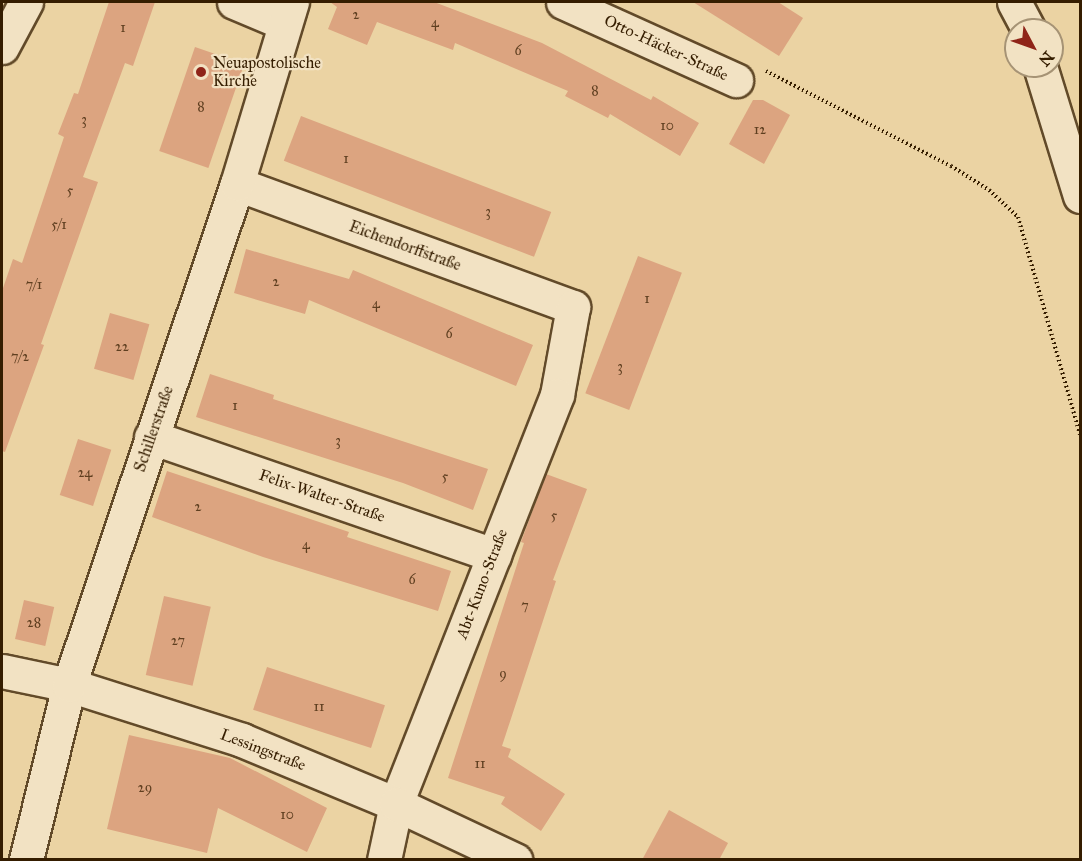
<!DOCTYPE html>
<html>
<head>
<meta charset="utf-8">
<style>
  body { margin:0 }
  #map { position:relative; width:1082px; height:861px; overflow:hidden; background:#ebd3a3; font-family:"IM FELL Great Primer",serif }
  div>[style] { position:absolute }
  .building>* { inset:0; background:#dca480; transform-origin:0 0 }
  .path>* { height:4px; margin-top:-2px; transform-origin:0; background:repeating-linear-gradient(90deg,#351d00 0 1.5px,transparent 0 4.5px) }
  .roads { filter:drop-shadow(2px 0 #624a29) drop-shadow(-2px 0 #624a29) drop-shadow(0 2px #624a29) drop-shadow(0 -2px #624a29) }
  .street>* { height:33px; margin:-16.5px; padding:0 16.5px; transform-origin:16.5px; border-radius:16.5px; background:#f2e2c3 }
  .secondary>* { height:33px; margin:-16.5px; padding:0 16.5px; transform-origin:16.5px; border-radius:16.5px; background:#f2e2c3 }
  .dots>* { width:16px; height:16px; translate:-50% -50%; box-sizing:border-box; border:3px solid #f2e2c3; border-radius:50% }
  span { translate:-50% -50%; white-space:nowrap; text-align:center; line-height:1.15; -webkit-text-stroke:4.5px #f2e2c3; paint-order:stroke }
  .number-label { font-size:14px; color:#5f3f20 }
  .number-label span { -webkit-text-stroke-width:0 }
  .street-label { font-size:16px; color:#351d00 }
  .poi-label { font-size:16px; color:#351d00 }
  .left { translate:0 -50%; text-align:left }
  .frame { position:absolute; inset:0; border:3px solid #351d00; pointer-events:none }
  .north { position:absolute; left:1004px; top:18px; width:60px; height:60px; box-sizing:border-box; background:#f2e2c3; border:2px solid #a69375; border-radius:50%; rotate:131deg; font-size:16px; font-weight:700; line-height:24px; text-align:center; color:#351d00 }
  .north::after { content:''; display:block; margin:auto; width:21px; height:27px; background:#8f2418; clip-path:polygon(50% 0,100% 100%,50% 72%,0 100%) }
</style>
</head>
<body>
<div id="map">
  <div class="building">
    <i style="clip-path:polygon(109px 2px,155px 2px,133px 66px,125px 63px,83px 177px,98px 182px,41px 344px,44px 345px,5px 452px,2px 451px,2px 291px,13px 259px,22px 263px,64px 137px,58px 134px,74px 93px,78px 94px)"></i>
    <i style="clip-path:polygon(330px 2px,434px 2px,542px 43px,651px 100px,653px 96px,699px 123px,680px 156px,610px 114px,608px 118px,565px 96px,568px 91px,455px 43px,453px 50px,377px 22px,367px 45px,328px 29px,337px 7px)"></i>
    <i style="clip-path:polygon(693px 2px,778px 2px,803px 18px,779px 56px)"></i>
    <i style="left:195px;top:47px;width:52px;height:110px;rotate:19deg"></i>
    <i style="clip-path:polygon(753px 100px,763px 100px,790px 115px,764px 164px,729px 144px)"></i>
    <i style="left:301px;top:116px;width:268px;height:48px;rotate:21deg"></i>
    <i style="clip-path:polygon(246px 249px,349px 279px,353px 270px,533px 345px,516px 386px,309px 300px,305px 314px,234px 293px)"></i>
    <i style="left:638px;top:256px;width:47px;height:147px;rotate:21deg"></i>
    <i style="left:110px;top:313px;width:41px;height:58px;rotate:16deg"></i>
    <i style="clip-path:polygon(210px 374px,274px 395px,273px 399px,488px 469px,473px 510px,403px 483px,196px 417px)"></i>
    <i style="left:78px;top:439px;width:35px;height:59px;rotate:18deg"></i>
    <i style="clip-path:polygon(167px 471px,349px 532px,347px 537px,451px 571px,438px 611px,263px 557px,152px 517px)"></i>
    <i style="clip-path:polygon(546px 474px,587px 489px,553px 580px,556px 581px,502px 746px,511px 749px,508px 757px,565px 794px,541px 831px,501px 804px,505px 797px,448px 778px,524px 543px,521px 542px)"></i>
    <i style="left:164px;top:596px;width:48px;height:81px;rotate:13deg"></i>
    <i style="left:24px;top:600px;width:31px;height:40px;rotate:13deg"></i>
    <i style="left:267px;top:667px;width:124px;height:45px;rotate:18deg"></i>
    <i style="clip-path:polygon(129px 735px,230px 758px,327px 808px,307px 852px,218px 808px,207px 853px,107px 829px)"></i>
    <i style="clip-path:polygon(669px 810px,728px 843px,719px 860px,642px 860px)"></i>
  </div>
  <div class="path">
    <i style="left:766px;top:71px;width:208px;rotate:27.2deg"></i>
    <i style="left:951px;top:166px;width:45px;rotate:32.3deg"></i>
    <i style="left:989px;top:190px;width:40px;rotate:43deg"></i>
    <i style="left:1018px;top:217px;width:227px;rotate:74.1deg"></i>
  </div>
  <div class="roads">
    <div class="street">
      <i style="left:234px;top:2px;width:54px;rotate:22.8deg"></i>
      <i style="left:563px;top:2px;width:190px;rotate:24.3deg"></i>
      <i style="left:2px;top:47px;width:51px;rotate:-61.9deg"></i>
      <i style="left:237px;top:184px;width:358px;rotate:20.1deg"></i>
      <i style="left:573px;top:307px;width:89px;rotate:100.3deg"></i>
      <i style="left:557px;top:395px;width:440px;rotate:111.5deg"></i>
      <i style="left:396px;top:804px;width:57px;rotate:102.1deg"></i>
      <i style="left:151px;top:437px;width:363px;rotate:19deg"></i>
      <i style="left:2px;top:671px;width:68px;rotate:11.8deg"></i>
      <i style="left:69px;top:685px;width:182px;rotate:17.6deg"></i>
      <i style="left:242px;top:740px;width:167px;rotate:22.6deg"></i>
      <i style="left:396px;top:804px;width:132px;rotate:25.2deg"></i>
      <i style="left:26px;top:860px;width:180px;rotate:-76.2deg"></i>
      <i style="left:69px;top:685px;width:528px;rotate:-71.46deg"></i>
      <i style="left:237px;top:184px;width:190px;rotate:-73.2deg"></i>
    </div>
    <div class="secondary">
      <i style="left:1014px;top:2px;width:32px;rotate:62deg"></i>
      <i style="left:1040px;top:66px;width:136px;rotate:72.9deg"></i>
    </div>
  </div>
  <div class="dots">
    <i style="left:201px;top:72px;background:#8f2418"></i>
  </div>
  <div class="number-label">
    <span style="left:356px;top:15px">2</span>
    <span style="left:435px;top:23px">4</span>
    <span style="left:123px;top:28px">1</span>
    <span style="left:518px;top:51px">6</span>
    <span style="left:595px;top:91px">8</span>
    <span style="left:201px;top:107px">8</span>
    <span style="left:84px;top:120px">3</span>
    <span style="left:667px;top:126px">10</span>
    <span style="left:760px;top:130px">12</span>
    <span style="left:346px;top:159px">1</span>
    <span style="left:70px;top:191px">5</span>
    <span style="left:488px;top:212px">3</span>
    <span style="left:59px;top:225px">5/1</span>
    <span style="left:276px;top:282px">2</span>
    <span style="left:34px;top:285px">7/1</span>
    <span style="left:647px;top:299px">1</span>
    <span style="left:376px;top:304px">4</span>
    <span style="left:449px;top:334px">6</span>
    <span style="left:122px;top:347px">22</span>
    <span style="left:20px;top:357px">7/2</span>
    <span style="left:620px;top:367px">3</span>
    <span style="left:235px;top:406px">1</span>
    <span style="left:338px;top:441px">3</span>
    <span style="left:85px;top:473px">24</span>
    <span style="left:445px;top:477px">5</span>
    <span style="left:198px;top:507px">2</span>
    <span style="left:554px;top:516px">5</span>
    <span style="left:306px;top:545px">4</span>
    <span style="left:412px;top:580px">6</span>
    <span style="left:525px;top:606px">7</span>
    <span style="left:34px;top:623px">28</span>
    <span style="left:178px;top:641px">27</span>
    <span style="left:503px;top:674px">9</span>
    <span style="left:319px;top:707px">11</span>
    <span style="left:480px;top:764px">11</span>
    <span style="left:145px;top:788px">29</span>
    <span style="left:287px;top:815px">10</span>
  </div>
  <div class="street-label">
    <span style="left:666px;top:48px;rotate:25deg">Otto-Häcker-Straße</span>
    <span style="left:405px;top:246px;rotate:20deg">Eichendorffstraße</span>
    <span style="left:154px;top:429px;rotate:-71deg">Schillerstraße</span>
    <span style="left:322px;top:496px;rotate:19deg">Felix-Walter-Straße</span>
    <span style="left:482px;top:584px;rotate:-69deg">Abt-Kuno-Straße</span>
    <span style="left:263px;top:750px;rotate:21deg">Lessingstraße</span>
  </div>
  <div class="poi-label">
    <span class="left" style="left:213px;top:72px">Neuapostolische<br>Kirche</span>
  </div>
  <div class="frame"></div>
  <div class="north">N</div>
</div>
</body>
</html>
